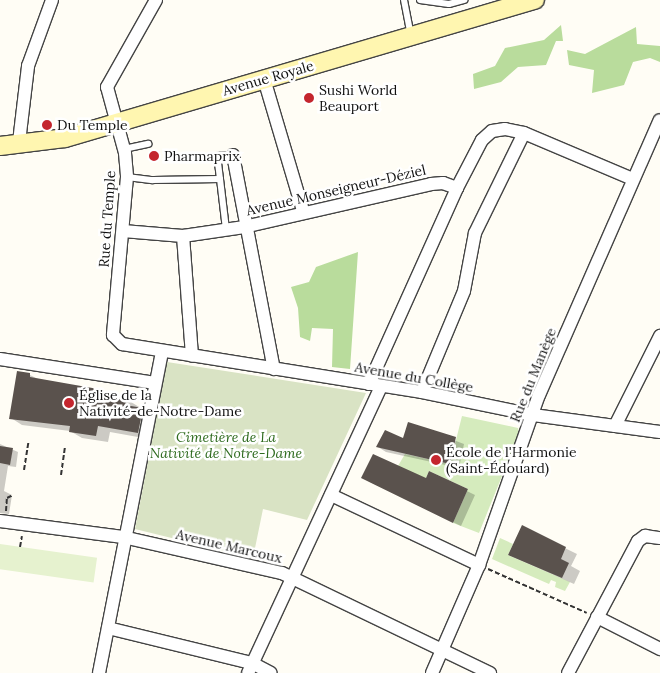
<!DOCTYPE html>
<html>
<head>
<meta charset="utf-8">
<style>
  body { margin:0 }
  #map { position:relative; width:660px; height:673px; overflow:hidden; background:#fffdf5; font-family:Lora,serif }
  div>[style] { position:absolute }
  .green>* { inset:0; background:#d5ebbd }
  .forest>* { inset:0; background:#b9dc9c }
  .cemetery>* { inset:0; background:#d9e3c4 }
  .pitch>* { inset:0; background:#e6f2cf; transform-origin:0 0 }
  .shadow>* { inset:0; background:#0003 }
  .building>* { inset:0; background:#5a524d }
  .path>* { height:2px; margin-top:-1px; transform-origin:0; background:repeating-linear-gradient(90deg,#333 0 5px,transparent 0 7.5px) }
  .roads { filter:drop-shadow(1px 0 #444) drop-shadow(-1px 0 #444) drop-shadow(0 1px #444) drop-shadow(0 -1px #444) }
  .lane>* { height:6px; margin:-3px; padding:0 3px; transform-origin:3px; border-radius:3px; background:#fff }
  .street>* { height:12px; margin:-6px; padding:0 6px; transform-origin:6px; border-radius:6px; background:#fff }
  .secondary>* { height:18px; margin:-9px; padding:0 9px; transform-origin:9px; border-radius:9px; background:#fff6b0 }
  .dots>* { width:14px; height:14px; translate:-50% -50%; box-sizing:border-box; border:2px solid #fff; border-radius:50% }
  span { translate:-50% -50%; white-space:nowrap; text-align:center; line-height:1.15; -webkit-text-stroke:5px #fff; paint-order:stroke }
  .street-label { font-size:14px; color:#111 }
  .poi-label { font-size:14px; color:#111 }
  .left { translate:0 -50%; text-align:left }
  .park-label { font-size:14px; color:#2f6b1f; font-style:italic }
</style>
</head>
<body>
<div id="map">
  <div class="green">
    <i style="clip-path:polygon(462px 416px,518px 428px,519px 434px,479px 533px,453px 523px,468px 489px,429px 471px,426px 478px,391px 478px,405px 454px,450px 464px)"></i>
    <i style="clip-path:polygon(500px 538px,513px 544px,508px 555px,570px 582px,565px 591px,555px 587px,556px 582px,551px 580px,549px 584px,492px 559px)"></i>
  </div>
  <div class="forest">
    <i style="clip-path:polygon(561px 25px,563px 41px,556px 41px,546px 65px,518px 67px,501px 82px,474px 89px,473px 74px,495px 66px,505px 48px,544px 40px)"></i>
    <i style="clip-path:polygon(636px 27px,637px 44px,660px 46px,660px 62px,650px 58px,633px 62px,624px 85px,592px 93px,594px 70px,569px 65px,567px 50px,585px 54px)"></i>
    <i style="clip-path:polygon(358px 252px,350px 369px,332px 367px,333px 329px,312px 328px,310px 341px,300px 337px,298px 308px,291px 287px,309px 282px,316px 267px)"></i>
  </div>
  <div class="cemetery">
    <i style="clip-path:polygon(167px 362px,366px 393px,307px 520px,263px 509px,253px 558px,135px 529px)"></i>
  </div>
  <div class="pitch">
    <i style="left:0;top:544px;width:98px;height:25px;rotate:8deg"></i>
  </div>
  <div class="shadow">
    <i style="clip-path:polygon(30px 375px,38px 379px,98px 390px,109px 398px,126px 399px,154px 416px,149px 439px,110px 432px,108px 442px,82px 438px,70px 431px,22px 425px,11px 418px)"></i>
    <i style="clip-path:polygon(408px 423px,464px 444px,459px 468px,386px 452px,378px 447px,404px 440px)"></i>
    <i style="clip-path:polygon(0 444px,18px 452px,16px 467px,8px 466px,4px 491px,12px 495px,9px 514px,0 513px)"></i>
    <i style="clip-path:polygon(430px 473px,475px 495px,461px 526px,370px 482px,426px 480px)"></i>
    <i style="clip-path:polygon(522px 527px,577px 554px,571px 566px,580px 571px,574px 584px,509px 555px)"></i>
  </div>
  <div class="building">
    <i style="clip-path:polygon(17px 371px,30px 373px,30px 377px,98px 389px,97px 396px,127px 398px,125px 405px,143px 408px,138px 433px,98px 426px,96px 436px,69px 432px,70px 426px,9px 419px)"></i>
    <i style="clip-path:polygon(408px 422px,456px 437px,450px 464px,376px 447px,385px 430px,403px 438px)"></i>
    <i style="clip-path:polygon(0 446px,13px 448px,10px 465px,0 463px)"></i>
    <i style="clip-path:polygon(373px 454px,426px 478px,429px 471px,468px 489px,453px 523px,361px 478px)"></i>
    <i style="clip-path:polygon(522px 525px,566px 547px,561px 559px,569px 563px,562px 578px,508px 555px)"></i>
  </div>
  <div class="path">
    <i style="left:24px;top:470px;width:30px;rotate:-81deg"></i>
    <i style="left:61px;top:475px;width:29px;rotate:-82deg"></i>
    <i style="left:6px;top:511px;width:13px;rotate:-86deg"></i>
    <i style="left:7px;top:498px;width:7px;rotate:-27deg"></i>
    <i style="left:20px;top:547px;width:11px;rotate:-80deg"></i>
    <i style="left:488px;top:569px;width:108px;rotate:24deg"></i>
  </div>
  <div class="roads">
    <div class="lane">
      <i style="left:404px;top:0;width:36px;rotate:79deg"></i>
      <i style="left:420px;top:0;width:29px;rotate:8deg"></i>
      <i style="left:449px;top:4px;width:16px;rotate:-15deg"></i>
      <i style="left:124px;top:149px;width:25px;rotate:-12deg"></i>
      <i style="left:127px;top:177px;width:26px;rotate:7deg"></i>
      <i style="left:153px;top:180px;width:67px;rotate:-0.9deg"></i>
      <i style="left:220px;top:179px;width:50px;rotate:83.2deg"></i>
      <i style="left:220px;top:179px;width:23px;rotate:-97deg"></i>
      <i style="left:217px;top:156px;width:16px;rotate:-4deg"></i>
    </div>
    <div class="street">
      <i style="left:156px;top:0;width:100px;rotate:119.4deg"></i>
      <i style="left:107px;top:87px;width:68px;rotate:74.7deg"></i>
      <i style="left:125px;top:153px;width:24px;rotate:85deg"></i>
      <i style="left:127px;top:177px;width:159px;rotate:95.1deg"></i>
      <i style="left:113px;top:335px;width:13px;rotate:45deg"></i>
      <i style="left:122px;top:344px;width:304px;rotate:9.1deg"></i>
      <i style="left:422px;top:392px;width:113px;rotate:11.7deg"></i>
      <i style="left:533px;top:415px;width:128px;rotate:7.6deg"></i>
      <i style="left:264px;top:79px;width:138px;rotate:73.5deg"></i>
      <i style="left:19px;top:142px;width:77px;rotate:-83.2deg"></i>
      <i style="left:28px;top:66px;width:70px;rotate:-70deg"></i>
      <i style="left:233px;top:155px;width:218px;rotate:79.2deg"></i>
      <i style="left:123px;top:231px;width:60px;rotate:4.8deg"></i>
      <i style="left:183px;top:236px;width:62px;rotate:-8.4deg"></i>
      <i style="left:244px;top:227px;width:192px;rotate:-12.9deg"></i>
      <i style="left:431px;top:184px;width:12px;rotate:-5deg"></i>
      <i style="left:443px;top:183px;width:15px;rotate:20deg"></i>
      <i style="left:457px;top:188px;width:54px;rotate:-62.5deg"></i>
      <i style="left:482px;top:140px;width:13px;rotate:-42deg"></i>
      <i style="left:492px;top:131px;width:13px;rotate:-9deg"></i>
      <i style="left:505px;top:129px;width:19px;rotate:12deg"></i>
      <i style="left:524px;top:133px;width:118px;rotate:22.9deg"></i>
      <i style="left:183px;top:236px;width:120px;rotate:85.7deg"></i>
      <i style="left:0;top:359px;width:157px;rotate:8.8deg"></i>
      <i style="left:369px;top:384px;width:215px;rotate:-65.8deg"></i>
      <i style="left:422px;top:392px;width:109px;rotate:-67.4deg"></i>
      <i style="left:464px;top:291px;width:59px;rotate:-79.3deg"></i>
      <i style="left:475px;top:233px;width:111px;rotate:-63.9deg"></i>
      <i style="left:615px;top:426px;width:101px;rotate:-63.4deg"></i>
      <i style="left:331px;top:495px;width:164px;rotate:25.3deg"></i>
      <i style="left:0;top:521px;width:124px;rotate:7.4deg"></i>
      <i style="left:123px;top:537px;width:163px;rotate:12.8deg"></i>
      <i style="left:282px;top:573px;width:231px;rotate:25.7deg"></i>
      <i style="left:597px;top:617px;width:71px;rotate:26.9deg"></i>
      <i style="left:108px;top:628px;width:148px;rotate:13.7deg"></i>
      <i style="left:252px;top:663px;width:21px;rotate:28deg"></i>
      <i style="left:99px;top:673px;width:328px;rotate:-78.9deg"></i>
      <i style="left:248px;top:673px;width:316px;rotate:-65.1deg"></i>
      <i style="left:432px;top:673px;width:118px;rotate:-66.5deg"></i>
      <i style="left:479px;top:565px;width:180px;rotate:-70.6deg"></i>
      <i style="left:539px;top:395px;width:300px;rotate:-66.3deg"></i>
      <i style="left:568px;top:673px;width:149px;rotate:-62.1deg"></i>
      <i style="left:638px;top:541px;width:9px;rotate:-36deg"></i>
      <i style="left:645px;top:536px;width:15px;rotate:8deg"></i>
    </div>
    <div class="secondary">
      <i style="left:0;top:146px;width:65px;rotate:-7deg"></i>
      <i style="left:65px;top:138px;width:490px;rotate:-16.4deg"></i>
    </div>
  </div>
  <div class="dots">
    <i style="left:309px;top:98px;background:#c4262e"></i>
    <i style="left:47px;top:125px;background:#c4262e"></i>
    <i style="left:154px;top:156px;background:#c4262e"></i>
    <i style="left:69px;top:403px;background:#c4262e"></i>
    <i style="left:436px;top:460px;background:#c4262e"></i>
  </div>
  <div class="street-label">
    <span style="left:268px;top:78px;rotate:-16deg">Avenue Royale</span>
    <span style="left:336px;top:190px;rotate:-13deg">Avenue Monseigneur-Déziel</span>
    <span style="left:107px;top:219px;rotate:-86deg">Rue du Temple</span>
    <span style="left:533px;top:375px;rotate:-68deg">Rue du Manège</span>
    <span style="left:414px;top:377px;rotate:10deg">Avenue du Collège</span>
    <span style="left:229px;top:546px;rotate:13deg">Avenue Marcoux</span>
  </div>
  <div class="poi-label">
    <span class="left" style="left:319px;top:98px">Sushi World<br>Beauport</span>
    <span class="left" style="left:57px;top:125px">Du Temple</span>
    <span class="left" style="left:164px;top:156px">Pharmaprix</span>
    <span class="left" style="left:79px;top:403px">Église de la<br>Nativité-de-Notre-Dame</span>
    <span class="left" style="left:446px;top:460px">École de l'Harmonie<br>(Saint-Édouard)</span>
  </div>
  <div class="park-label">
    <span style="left:226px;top:445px">Cimetière de La<br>Nativité de Notre-Dame</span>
  </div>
</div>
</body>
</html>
